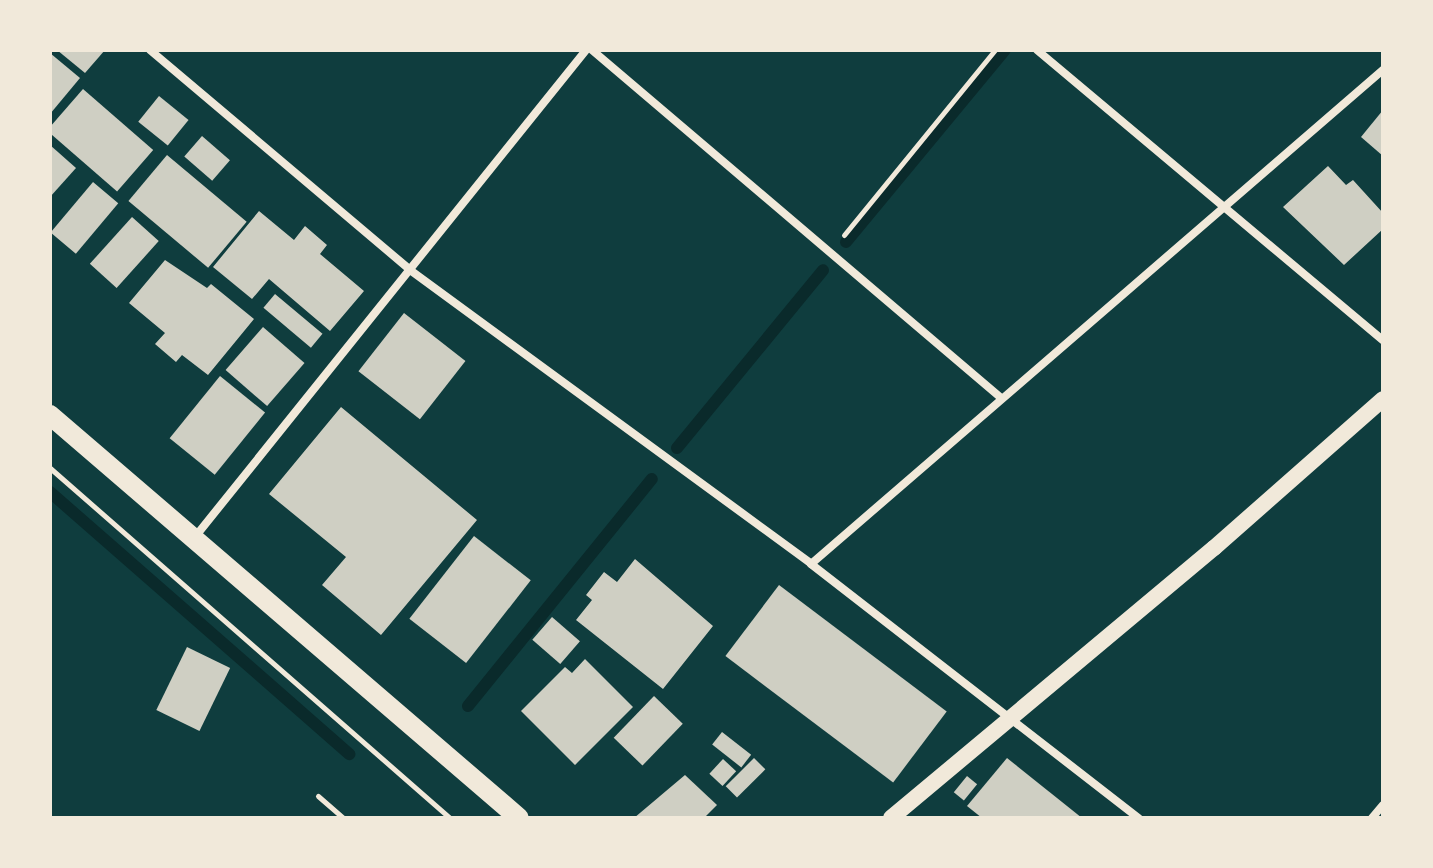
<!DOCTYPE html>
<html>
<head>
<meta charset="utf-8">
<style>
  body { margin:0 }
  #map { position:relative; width:1433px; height:868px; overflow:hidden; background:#0f3d3e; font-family:"DejaVu Sans",sans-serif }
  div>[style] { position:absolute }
  .stream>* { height:12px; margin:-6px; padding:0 6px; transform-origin:6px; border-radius:6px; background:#0a2a2b }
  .building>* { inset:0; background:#cfcfc3; transform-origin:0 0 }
  .path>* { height:5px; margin:-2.5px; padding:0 2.5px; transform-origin:2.5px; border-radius:2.5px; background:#f1e9da }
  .minor>* { height:8px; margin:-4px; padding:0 4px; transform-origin:4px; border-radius:4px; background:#f1e9da }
  .secondary>* { height:16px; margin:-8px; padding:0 8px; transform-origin:8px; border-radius:8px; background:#f1e9da }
  .primary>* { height:20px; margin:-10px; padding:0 10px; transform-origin:10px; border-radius:10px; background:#f1e9da }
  span { translate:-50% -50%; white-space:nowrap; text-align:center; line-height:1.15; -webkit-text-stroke:6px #f1e9da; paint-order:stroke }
  .frame { position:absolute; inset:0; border:52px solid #f1e9da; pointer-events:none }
</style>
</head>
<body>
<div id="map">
  <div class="stream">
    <i style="left:846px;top:242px;width:249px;rotate:-50.4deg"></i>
    <i style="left:677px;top:448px;width:230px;rotate:-50.6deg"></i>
    <i style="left:50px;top:492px;width:398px;rotate:41.2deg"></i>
    <i style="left:468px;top:706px;width:292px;rotate:-51deg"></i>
  </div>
  <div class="building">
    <i style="clip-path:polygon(57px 50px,105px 50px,85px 73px)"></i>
    <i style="clip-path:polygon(50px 53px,80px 78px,50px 114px)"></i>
    <i style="left:83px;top:89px;width:93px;height:55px;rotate:41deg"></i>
    <i style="left:159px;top:96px;width:38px;height:33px;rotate:39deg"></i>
    <i style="clip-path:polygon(1383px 110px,1383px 156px,1361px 137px)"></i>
    <i style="left:202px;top:136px;width:37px;height:27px;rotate:41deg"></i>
    <i style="clip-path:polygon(50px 145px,76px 168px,50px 197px)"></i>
    <i style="left:167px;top:155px;width:104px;height:60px;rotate:40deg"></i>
    <i style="clip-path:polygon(1328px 166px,1346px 185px,1353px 180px,1383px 213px,1383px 229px,1344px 265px,1283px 207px)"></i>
    <i style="left:93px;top:182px;width:33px;height:66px;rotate:40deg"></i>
    <i style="clip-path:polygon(259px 211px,294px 240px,305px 226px,327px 245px,320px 254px,364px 291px,330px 331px,269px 279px,252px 299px,213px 267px)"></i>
    <i style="left:132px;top:217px;width:36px;height:63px;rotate:42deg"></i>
    <i style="clip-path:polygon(165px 260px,207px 288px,211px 284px,254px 319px,208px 375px,182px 355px,176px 362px,155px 344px,165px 333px,129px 303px)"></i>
    <i style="left:275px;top:294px;width:62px;height:18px;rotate:40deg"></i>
    <i style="left:404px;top:313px;width:78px;height:74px;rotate:38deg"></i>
    <i style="left:263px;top:327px;width:55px;height:57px;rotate:41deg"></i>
    <i style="left:220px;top:376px;width:58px;height:80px;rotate:39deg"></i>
    <i style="clip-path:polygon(341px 407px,477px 520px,381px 635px,322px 585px,346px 557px,269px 494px)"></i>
    <i style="left:474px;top:536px;width:72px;height:105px;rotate:38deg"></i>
    <i style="clip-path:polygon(635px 559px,713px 626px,663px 689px,576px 620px,592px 600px,586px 595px,604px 572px,617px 582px)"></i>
    <i style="left:779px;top:585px;width:210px;height:89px;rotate:37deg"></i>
    <i style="left:552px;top:617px;width:37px;height:30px;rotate:41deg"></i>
    <i style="left:187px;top:647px;width:48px;height:70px;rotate:26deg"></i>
    <i style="clip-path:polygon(585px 659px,633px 707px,575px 765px,521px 711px,565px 667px,572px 673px)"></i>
    <i style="left:654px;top:696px;width:40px;height:58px;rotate:44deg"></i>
    <i style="left:722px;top:732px;width:37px;height:16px;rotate:38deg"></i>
    <i style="left:754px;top:758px;width:16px;height:40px;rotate:45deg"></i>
    <i style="clip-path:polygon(1007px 758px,1082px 818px,982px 818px,967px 806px)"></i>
    <i style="left:723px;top:759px;width:18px;height:20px;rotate:43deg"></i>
    <i style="clip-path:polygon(685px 775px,717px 805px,704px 818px,634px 818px)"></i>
    <i style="left:967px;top:776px;width:13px;height:21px;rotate:39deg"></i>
  </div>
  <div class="path">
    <i style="left:844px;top:235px;width:239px;rotate:-50.8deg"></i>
    <i style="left:50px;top:468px;width:532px;rotate:41.19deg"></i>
    <i style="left:318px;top:796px;width:33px;rotate:41deg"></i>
  </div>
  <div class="minor">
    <i style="left:150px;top:50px;width:341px;rotate:40.2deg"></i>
    <i style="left:410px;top:270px;width:497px;rotate:36.2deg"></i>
    <i style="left:811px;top:564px;width:415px;rotate:37.8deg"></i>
    <i style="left:592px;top:50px;width:536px;rotate:40.38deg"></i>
    <i style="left:1037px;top:50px;width:451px;rotate:40deg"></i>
    <i style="left:195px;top:537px;width:625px;rotate:-51.24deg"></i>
    <i style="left:811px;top:564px;width:756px;rotate:-40.82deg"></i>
    <i style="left:1372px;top:818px;width:17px;rotate:-50deg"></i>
  </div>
  <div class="secondary">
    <i style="left:891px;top:818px;width:421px;rotate:-39.9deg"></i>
    <i style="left:1214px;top:548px;width:225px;rotate:-41.4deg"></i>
  </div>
  <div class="primary">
    <i style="left:50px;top:415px;width:618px;rotate:40.67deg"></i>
  </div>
  <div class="frame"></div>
</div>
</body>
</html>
